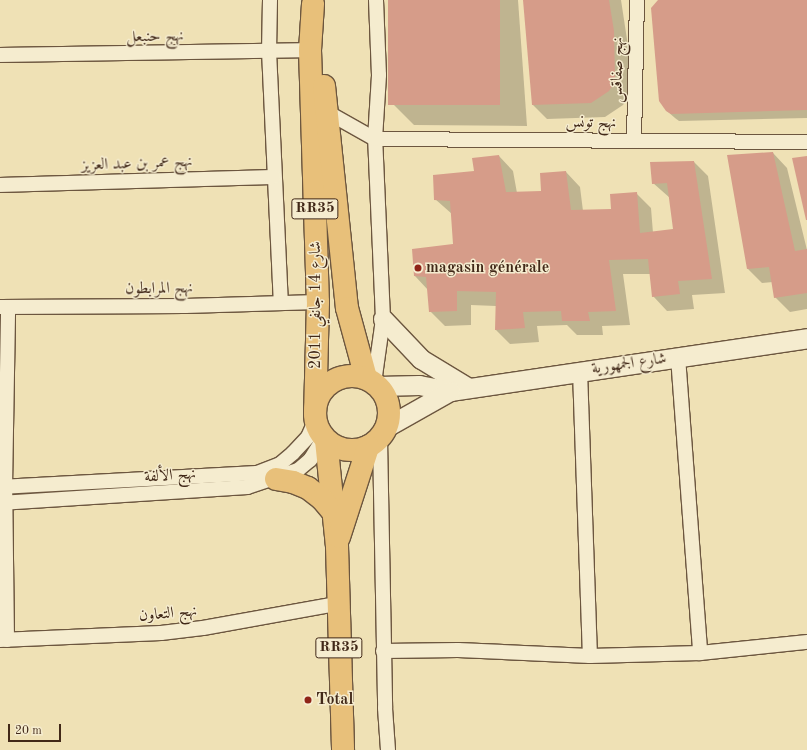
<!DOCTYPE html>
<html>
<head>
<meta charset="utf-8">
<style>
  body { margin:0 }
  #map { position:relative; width:807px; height:750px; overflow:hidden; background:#efe1b5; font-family:"Old Standard TT",Amiri,serif }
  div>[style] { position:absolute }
  .shadow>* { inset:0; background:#0003 }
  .building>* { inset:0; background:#d69c89; transform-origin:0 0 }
  .roads { filter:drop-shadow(1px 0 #6c563f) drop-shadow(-1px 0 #6c563f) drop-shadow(0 1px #6c563f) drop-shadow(0 -1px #6c563f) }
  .street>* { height:14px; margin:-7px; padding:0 7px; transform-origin:7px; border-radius:7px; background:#f5eccf }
  .secondary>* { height:19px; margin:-9.5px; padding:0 9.5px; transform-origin:9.5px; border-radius:9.5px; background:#f5eccf }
  .primary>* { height:22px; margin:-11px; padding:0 11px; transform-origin:11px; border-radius:11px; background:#e8c07a }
  .primary>.ring { margin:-11px; padding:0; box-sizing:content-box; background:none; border:22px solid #e8c07a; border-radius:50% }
  .dots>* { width:11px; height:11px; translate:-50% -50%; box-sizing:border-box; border:2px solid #f5eccf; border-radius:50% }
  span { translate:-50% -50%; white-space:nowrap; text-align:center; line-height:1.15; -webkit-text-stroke:3px #f5eccf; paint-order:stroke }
  .shield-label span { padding:1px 3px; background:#f5eccf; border:1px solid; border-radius:3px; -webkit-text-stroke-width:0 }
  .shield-label { font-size:15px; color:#412818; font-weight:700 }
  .street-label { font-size:16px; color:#412818 }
  .poi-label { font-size:16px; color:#412818; font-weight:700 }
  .left { translate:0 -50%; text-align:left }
  .scale { position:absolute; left:8px; top:724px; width:53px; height:18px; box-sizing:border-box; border:2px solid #412818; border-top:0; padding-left:5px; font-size:12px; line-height:14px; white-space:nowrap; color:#412818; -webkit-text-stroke:3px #f5eccf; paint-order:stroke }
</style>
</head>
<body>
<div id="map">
  <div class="shadow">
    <i style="clip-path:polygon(389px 0,518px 0,527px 126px,414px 125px,394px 105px)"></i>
    <i style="clip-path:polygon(524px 0,621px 0,628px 46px,629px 96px,623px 105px,605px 117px,547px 119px,533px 105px)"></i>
    <i style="clip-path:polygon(659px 0,807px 0,807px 118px,679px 121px,675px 118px,667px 111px)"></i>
    <i style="clip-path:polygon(773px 153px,787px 168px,807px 250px,807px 309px,790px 312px,775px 297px,773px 282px,762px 283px,748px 269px)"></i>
    <i style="clip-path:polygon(499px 156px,513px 171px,517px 193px,542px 192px,566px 172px,580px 187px,583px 211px,612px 210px,636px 193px,651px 208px,653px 233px,674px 230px,670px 198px,653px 183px,694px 162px,708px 176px,725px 293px,692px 295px,694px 309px,667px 311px,653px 296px,650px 274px,623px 274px,630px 325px,602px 326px,603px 335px,577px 335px,567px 325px,537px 326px,539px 342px,510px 344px,496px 330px,496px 306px,471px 305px,471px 325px,445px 326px,430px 311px,428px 290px,415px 276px,454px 244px,452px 214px,435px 199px)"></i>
  </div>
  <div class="building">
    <i style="left:388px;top:0;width:112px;height:105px"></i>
    <i style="clip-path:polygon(523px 0,609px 0,614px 31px,615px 81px,609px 91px,591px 103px,532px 105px)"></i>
    <i style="clip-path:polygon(658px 0,807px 0,807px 110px,671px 114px,666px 111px,659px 101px,655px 55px,651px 8px)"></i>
    <i style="clip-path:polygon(773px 152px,795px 251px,807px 249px,807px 293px,774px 298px,769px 267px,747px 269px,727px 155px)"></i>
    <i style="clip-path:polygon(499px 155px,506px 192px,541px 191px,540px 173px,566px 171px,571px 210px,611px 209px,610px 194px,637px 192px,640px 233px,673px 229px,667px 183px,652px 184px,650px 162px,694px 161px,712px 279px,678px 281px,680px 294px,652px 297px,648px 259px,609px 260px,616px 311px,588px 312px,590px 321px,562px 321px,561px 311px,523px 312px,525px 328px,495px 330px,496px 292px,457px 291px,457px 311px,429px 312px,426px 277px,414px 276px,412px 249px,453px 244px,450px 201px,434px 200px,433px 175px,474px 171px,472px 158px)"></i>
    <i style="clip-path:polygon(807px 156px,807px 220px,806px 220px,792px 158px)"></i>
  </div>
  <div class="roads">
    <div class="street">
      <i style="left:270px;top:0;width:51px;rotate:91.1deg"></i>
      <i style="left:269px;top:51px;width:250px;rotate:87.3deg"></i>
      <i style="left:0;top:55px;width:310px;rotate:-0.9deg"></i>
      <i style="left:327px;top:112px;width:55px;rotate:29.4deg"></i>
      <i style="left:375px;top:139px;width:432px;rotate:0.4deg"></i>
      <i style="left:634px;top:141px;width:141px;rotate:-88.8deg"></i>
      <i style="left:0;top:185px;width:274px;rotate:-1.7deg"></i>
      <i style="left:0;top:307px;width:185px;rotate:-0.3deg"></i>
      <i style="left:185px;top:306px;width:133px;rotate:-1.7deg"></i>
      <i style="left:678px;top:357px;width:297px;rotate:85.7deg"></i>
      <i style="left:580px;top:371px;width:285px;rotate:88deg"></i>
      <i style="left:374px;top:383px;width:65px;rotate:-82deg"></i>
      <i style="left:383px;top:319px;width:180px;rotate:-92.5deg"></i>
      <i style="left:375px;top:139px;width:64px;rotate:-86.4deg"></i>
      <i style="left:379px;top:75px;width:75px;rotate:-92.3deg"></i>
      <i style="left:380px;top:439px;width:269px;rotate:88.9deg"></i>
      <i style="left:385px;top:708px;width:42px;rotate:85.9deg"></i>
      <i style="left:0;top:487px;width:257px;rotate:-3.1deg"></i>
      <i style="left:257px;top:473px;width:25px;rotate:-21deg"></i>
      <i style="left:280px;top:464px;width:17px;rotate:-40deg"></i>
      <i style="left:293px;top:453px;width:22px;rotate:-47deg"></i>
      <i style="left:308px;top:437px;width:17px;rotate:-66deg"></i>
      <i style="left:0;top:503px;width:248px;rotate:-3.7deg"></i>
      <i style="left:247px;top:487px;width:54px;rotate:-18.4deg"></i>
      <i style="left:298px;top:470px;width:16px;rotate:-40deg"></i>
      <i style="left:310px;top:460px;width:26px;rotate:-58deg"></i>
      <i style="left:0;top:640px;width:161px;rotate:-2.5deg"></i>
      <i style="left:161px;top:633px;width:42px;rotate:-6.8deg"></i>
      <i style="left:203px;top:628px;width:136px;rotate:-10.2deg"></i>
      <i style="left:7px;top:640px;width:153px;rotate:-90.7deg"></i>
      <i style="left:5px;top:487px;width:180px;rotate:-89deg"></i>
      <i style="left:383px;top:651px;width:75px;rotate:-0.8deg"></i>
      <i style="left:458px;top:650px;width:132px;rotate:2.6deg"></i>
      <i style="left:590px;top:656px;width:110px;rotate:-1.6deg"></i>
      <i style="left:700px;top:653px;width:108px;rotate:-5.9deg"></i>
    </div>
    <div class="secondary">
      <i style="left:383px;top:319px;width:55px;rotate:46.5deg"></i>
      <i style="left:421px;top:359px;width:54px;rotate:31.3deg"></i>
      <i style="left:378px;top:386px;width:41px;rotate:-1.4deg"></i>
      <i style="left:419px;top:385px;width:32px;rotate:11deg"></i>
      <i style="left:450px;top:391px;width:361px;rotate:-8.4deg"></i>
      <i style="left:388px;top:426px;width:71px;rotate:-29.4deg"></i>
    </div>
    <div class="primary">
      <i style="left:313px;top:4px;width:46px;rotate:93.7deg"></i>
      <i style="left:310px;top:50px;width:252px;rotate:88.2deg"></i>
      <i style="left:318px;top:302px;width:112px;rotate:91.5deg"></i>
      <i style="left:324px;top:86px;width:223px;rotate:84.1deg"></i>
      <i style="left:347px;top:308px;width:73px;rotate:74.8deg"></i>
      <i class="ring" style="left:315px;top:376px;width:52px;height:52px"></i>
      <i style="left:326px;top:440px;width:107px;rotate:84.1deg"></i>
      <i style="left:337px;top:546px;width:204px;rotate:88.3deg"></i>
      <i style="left:276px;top:479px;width:17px;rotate:10deg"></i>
      <i style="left:293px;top:482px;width:16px;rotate:22deg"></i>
      <i style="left:308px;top:488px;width:18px;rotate:38deg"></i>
      <i style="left:322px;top:499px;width:17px;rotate:50deg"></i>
      <i style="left:339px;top:537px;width:95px;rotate:-72.1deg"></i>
    </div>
  </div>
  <div class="dots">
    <i style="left:418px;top:268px;background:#8f2418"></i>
    <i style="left:308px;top:700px;background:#8f2418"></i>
  </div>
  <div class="shield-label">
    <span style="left:315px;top:209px">RR35</span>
    <span style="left:339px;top:648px">RR35</span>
  </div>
  <div class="street-label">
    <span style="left:155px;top:37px;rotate:-1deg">نهج حنبعل</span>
    <span style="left:618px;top:70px;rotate:-89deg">نهج صفاقس</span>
    <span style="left:591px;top:123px;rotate:1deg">نهج تونس</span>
    <span style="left:137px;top:164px;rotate:-2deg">نهج عمر بن عبد العزيز</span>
    <span style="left:159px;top:289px;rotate:-1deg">نهج المرابطون</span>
    <span style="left:316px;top:305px;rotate:-90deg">شارع 14 جانفي 2011</span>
    <span style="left:629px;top:364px;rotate:-8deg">شارع الجمهورية</span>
    <span style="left:170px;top:476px;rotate:-4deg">نهج الألفة</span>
    <span style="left:168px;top:614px;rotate:-5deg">نهج التعاون</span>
  </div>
  <div class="poi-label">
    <span class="left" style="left:426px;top:268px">magasin générale</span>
    <span class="left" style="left:316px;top:700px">Total</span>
  </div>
  <div class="scale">20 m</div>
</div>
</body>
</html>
